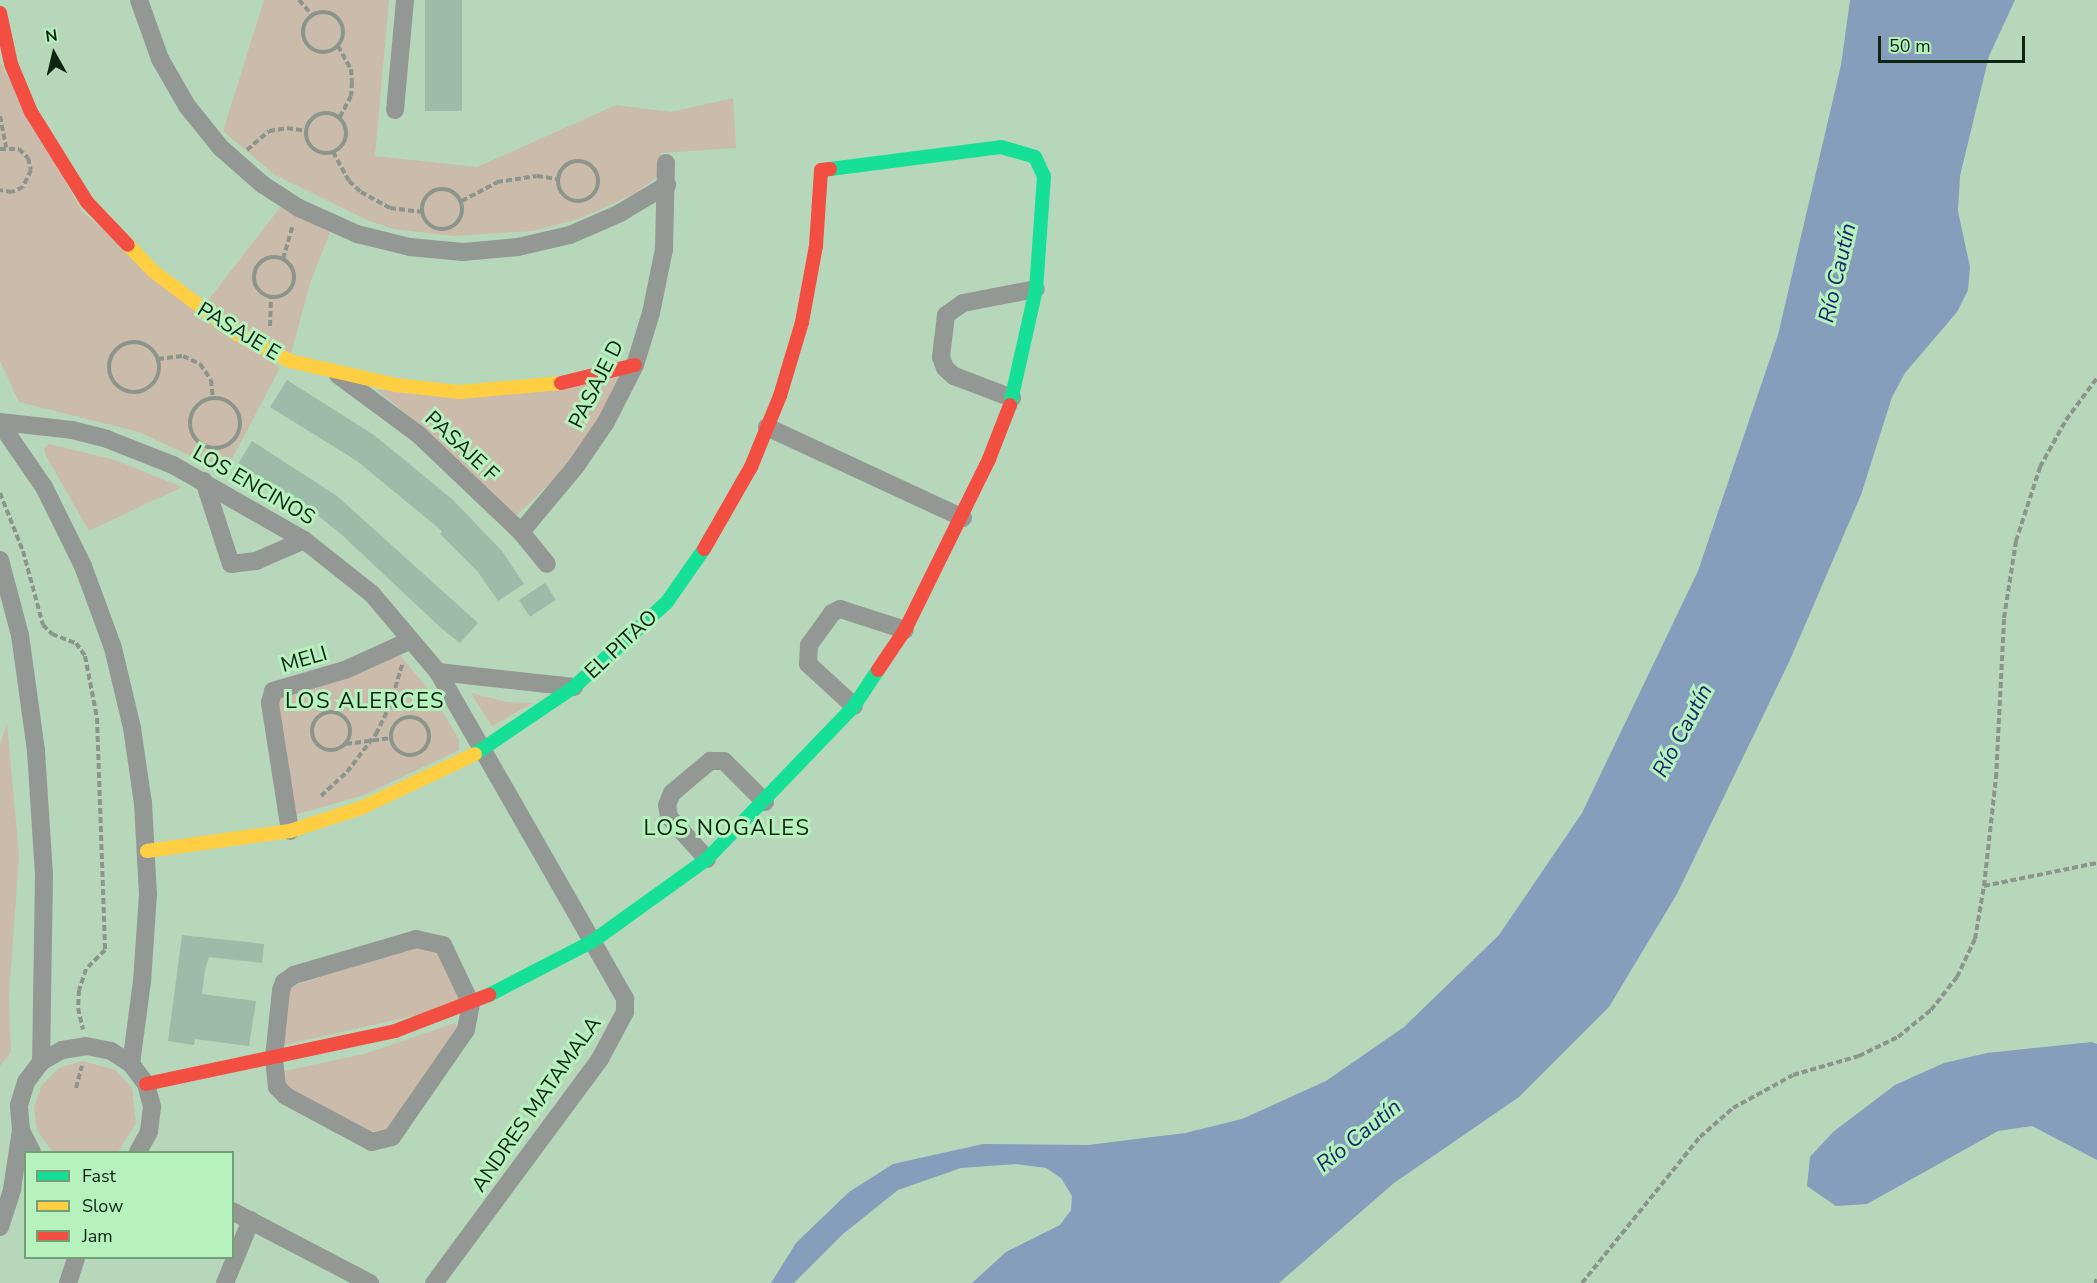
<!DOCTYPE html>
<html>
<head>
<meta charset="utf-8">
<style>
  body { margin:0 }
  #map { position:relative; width:2097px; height:1283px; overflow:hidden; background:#b7d7ba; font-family:"Nunito Sans",sans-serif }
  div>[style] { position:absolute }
  .green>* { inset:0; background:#cbbbaa }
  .water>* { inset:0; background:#859ebb }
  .building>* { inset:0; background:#9dbba8; transform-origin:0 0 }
  .path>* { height:4px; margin-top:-2px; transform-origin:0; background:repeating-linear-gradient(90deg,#8b958c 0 6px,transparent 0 9px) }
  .path>.ring { margin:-2px; padding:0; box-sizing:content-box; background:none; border:4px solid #8b958c; border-radius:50% }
  .street>* { height:18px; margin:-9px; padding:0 9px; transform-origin:9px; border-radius:9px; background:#949895 }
  .fast>* { height:14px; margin:-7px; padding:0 7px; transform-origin:7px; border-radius:7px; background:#16e098 }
  .slow>* { height:14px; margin:-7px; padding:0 7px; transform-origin:7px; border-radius:7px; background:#ffcf43 }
  .jam>* { height:14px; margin:-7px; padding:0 7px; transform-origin:7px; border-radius:7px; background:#f24e42 }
  span { translate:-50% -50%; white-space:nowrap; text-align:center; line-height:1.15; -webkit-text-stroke:6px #b7f1bd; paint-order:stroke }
  .street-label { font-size:21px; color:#0e2512 }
  .water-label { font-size:22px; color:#17296a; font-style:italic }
  .neighbourhood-label { font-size:22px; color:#0e2512; letter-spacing:1.5px }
  .legend { position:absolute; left:24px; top:1151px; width:210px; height:108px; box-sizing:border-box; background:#b7f1bd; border:2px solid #739f79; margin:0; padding:8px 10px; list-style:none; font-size:18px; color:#0e2512 }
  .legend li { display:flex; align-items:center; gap:12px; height:30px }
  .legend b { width:30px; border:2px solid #739f79 }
  .north { position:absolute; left:24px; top:24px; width:60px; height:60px; -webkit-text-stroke:4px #b7f1bd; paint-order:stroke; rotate:352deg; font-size:16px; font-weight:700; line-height:24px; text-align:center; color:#0e2512 }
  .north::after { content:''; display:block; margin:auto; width:21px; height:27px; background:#0e2512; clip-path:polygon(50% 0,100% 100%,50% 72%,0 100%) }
  .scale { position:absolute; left:1878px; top:36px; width:147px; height:27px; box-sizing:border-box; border:3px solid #0e2512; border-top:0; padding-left:8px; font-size:18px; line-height:21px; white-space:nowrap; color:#0e2512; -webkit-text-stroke:4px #b7f1bd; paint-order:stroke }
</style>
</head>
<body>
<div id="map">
  <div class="green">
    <i style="clip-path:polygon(264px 0,389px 0,375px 156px,477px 167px,616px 105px,671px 112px,733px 98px,736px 148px,661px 153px,661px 174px,634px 194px,579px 219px,533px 231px,454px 236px,393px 229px,367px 220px,275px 175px,223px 131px)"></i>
    <i style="clip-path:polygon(0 62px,82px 212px,280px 368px,225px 472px,139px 432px,19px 402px,0 361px)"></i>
    <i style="clip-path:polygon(282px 205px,331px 230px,310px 283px,291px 354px,203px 307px)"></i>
    <i style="clip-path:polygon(623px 375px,593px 430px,551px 482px,515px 517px,429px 432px,377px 390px)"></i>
    <i style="clip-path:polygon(49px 444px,115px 460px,182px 487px,89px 531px,46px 456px,44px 448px)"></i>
    <i style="clip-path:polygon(398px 653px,429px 690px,459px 739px,459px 750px,364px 795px,295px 815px,277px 700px)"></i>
    <i style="clip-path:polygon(471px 693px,507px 702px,533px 703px,492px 726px)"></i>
    <i style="clip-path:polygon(7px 723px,19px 856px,9px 996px,11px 1052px,0 1066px,0 745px)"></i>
    <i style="clip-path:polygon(423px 945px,434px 946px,461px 998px,421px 1014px,284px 1045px,289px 987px)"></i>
    <i style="clip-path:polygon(455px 1023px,458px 1030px,389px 1131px,371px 1131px,283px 1086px,280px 1081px,285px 1071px,367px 1053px)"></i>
    <i style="clip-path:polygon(82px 1061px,116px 1070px,132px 1088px,136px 1123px,118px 1152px,53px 1152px,37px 1131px,34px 1107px,42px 1085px,59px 1068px)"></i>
  </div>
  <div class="water">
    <i style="clip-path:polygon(1850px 0,2015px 0,1989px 56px,1960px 176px,1958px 211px,1970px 267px,1968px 290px,1957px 312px,1905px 373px,1892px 397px,1861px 495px,1790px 660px,1677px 894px,1609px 1007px,1519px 1097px,1394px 1183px,1279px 1283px,972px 1283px,1006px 1252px,1060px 1225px,1071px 1210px,1072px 1196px,1061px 1178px,1046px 1168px,1016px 1164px,961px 1168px,898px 1190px,843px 1234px,794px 1283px,771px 1283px,796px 1243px,849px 1192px,893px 1164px,983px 1144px,1088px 1145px,1185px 1133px,1242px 1119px,1326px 1081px,1404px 1027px,1499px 935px,1582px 813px,1698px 571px,1778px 335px,1841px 65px)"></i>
    <i style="clip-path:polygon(2092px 1042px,2097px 1044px,2097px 1160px,2032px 1126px,1998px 1131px,1867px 1204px,1836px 1206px,1807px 1186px,1810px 1157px,1833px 1132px,1895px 1085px,1944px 1063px,1987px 1053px)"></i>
  </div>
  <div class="building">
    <i style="left:425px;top:0;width:37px;height:111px"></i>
    <i style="clip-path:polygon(287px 380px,374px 435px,452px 499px,502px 551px,524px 584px,498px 601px,478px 572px,440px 534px,442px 531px,357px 461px,270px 407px)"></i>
    <i style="clip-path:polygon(252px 441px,337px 496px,478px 623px,460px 643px,441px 628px,342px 535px,300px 501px,238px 464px)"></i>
    <i style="left:545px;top:583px;width:20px;height:31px;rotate:57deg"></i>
    <i style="clip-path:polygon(182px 935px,264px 944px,262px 963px,209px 957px,205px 970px,202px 994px,256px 1001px,249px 1046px,195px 1039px,194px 1045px,168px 1041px)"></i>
  </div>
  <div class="path">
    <i style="left:299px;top:0;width:20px;rotate:49deg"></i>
    <i class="ring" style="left:303px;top:12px;width:36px;height:36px"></i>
    <i style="left:338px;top:46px;width:26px;rotate:61deg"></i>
    <i style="left:351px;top:69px;width:13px;rotate:86deg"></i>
    <i style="left:352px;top:82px;width:14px;rotate:94deg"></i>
    <i style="left:351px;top:96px;width:26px;rotate:118deg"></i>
    <i class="ring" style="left:306px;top:113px;width:36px;height:36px"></i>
    <i style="left:0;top:116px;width:32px;rotate:79deg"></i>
    <i style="left:0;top:149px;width:19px"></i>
    <i style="left:19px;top:149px;width:13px;rotate:45deg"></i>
    <i style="left:28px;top:158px;width:12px;rotate:76deg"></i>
    <i style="left:31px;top:170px;width:19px;rotate:115deg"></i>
    <i style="left:23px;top:187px;width:12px;rotate:156deg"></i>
    <i style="left:12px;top:192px;width:12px;rotate:-171deg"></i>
    <i style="left:247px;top:150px;width:29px;rotate:-41deg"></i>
    <i style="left:269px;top:131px;width:18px;rotate:-9deg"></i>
    <i style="left:287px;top:128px;width:18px;rotate:9deg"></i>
    <i style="left:333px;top:152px;width:33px;rotate:61deg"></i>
    <i style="left:349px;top:181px;width:16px;rotate:43deg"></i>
    <i style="left:361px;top:192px;width:33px;rotate:29deg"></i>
    <i style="left:390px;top:208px;width:32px;rotate:7deg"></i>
    <i class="ring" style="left:558px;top:161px;width:36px;height:36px"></i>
    <i class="ring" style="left:422px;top:189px;width:36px;height:36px"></i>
    <i style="left:462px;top:201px;width:40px;rotate:-28deg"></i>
    <i style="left:497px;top:182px;width:40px;rotate:-8.5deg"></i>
    <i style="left:537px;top:176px;width:20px;rotate:9deg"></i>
    <i class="ring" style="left:254px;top:257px;width:36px;height:36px"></i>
    <i style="left:283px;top:259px;width:35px;rotate:-74deg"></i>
    <i style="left:270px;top:326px;width:29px;rotate:-88deg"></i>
    <i class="ring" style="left:109px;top:342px;width:46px;height:46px"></i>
    <i style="left:158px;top:359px;width:25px;rotate:-7deg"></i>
    <i style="left:183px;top:356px;width:19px;rotate:25deg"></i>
    <i style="left:200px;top:364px;width:19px;rotate:55deg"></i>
    <i style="left:211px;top:380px;width:19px;rotate:84deg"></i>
    <i class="ring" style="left:190px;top:398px;width:46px;height:46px"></i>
    <i style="left:0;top:493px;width:62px;rotate:68.4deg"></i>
    <i style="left:23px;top:551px;width:77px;rotate:74.9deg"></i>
    <i style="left:43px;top:625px;width:13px;rotate:45deg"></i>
    <i style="left:52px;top:634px;width:26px;rotate:21deg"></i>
    <i style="left:76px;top:643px;width:16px;rotate:55deg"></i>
    <i style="left:85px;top:656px;width:63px;rotate:79deg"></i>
    <i style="left:97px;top:718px;width:232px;rotate:88deg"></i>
    <i style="left:105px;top:950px;width:27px;rotate:135deg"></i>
    <i style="left:86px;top:969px;width:22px;rotate:108deg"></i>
    <i style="left:79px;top:990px;width:18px;rotate:93deg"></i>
    <i style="left:78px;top:1008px;width:22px;rotate:77deg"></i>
    <i class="ring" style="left:312px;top:712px;width:34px;height:34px"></i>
    <i class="ring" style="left:391px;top:717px;width:34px;height:34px"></i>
    <i style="left:346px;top:744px;width:45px;rotate:-7.6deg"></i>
    <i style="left:321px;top:796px;width:35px;rotate:-43deg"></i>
    <i style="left:347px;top:772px;width:48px;rotate:-52.7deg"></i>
    <i style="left:376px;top:734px;width:32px;rotate:-64deg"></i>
    <i style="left:390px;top:705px;width:42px;rotate:-73.3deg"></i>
    <i style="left:1984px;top:886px;width:115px;rotate:-11.5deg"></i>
    <i style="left:76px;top:1088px;width:23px;rotate:-75deg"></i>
    <i style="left:1582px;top:1283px;width:188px;rotate:-51.1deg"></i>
    <i style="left:1700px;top:1137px;width:44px;rotate:-41.3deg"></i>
    <i style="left:1733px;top:1108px;width:68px;rotate:-28.8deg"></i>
    <i style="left:1793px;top:1075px;width:69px;rotate:-16.1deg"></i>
    <i style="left:1859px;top:1056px;width:43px;rotate:-26deg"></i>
    <i style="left:1898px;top:1037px;width:43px;rotate:-39.3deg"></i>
    <i style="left:1931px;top:1010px;width:42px;rotate:-51.8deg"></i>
    <i style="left:1957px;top:977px;width:42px;rotate:-64.7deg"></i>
    <i style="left:1975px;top:939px;width:54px;rotate:-80.4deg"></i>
    <i style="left:1984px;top:886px;width:109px;rotate:-83.7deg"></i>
    <i style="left:1996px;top:778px;width:160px;rotate:-87.1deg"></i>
    <i style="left:2004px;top:618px;width:78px;rotate:-81.1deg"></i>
    <i style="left:2016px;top:541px;width:78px;rotate:-72deg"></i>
    <i style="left:2040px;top:467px;width:54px;rotate:-61deg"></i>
    <i style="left:2066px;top:420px;width:52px;rotate:-53.6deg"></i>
    <i style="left:2095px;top:1283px;width:4px;rotate:-63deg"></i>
  </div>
  <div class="street">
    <i style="left:139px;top:0;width:63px;rotate:70.4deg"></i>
    <i style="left:160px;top:59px;width:54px;rotate:60.1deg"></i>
    <i style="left:187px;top:106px;width:54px;rotate:51deg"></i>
    <i style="left:221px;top:148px;width:55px;rotate:41.3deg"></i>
    <i style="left:262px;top:184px;width:44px;rotate:33deg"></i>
    <i style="left:299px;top:208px;width:64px;rotate:24.1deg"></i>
    <i style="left:357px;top:234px;width:55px;rotate:13.8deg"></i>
    <i style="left:410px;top:247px;width:53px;rotate:5.4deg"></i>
    <i style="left:463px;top:252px;width:55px;rotate:-5.2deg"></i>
    <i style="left:518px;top:247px;width:53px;rotate:-13deg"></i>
    <i style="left:570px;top:235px;width:55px;rotate:-23.7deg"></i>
    <i style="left:620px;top:213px;width:55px;rotate:-30.8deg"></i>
    <i style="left:395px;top:110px;width:110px;rotate:-84.8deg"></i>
    <i style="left:338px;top:375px;width:101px;rotate:36.5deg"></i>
    <i style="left:419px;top:435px;width:141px;rotate:43.6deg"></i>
    <i style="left:521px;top:532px;width:41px;rotate:50.9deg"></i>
    <i style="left:1012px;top:398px;width:62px;rotate:-159.2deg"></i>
    <i style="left:954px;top:376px;width:12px;rotate:-138deg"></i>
    <i style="left:945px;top:368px;width:12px;rotate:-110deg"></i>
    <i style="left:941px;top:357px;width:42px;rotate:-83.2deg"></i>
    <i style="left:946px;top:315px;width:21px;rotate:-35deg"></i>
    <i style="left:963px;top:303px;width:74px;rotate:-10.9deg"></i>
    <i style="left:0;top:422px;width:72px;rotate:6.3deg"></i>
    <i style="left:72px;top:430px;width:36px;rotate:14deg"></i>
    <i style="left:107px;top:439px;width:71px;rotate:21.5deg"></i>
    <i style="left:173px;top:465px;width:151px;rotate:29.8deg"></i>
    <i style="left:304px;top:540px;width:87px;rotate:38.5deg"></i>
    <i style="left:372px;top:594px;width:102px;rotate:49.8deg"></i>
    <i style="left:438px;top:672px;width:377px;rotate:60.2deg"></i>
    <i style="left:625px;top:999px;width:13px;rotate:90deg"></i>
    <i style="left:625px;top:1012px;width:53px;rotate:118deg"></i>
    <i style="left:600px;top:1059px;width:279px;rotate:126.5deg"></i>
    <i style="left:0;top:423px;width:78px;rotate:55.5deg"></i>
    <i style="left:44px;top:487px;width:88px;rotate:63.7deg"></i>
    <i style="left:83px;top:566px;width:87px;rotate:69.9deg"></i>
    <i style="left:113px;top:648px;width:82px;rotate:76.6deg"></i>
    <i style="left:132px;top:728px;width:76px;rotate:81.7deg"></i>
    <i style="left:143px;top:803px;width:91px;rotate:86.9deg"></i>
    <i style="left:148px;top:894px;width:87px;rotate:93.9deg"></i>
    <i style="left:142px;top:981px;width:84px;rotate:97.5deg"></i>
    <i style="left:767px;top:427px;width:216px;rotate:24.9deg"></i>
    <i style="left:204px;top:481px;width:87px;rotate:72deg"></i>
    <i style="left:231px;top:564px;width:25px;rotate:-7deg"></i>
    <i style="left:256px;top:561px;width:52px;rotate:-23.6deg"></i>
    <i style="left:521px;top:532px;width:86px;rotate:-50.2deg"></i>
    <i style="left:576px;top:466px;width:53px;rotate:-55.7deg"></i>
    <i style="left:606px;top:422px;width:64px;rotate:-63deg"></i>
    <i style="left:635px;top:365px;width:54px;rotate:-72.9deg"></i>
    <i style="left:651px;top:313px;width:65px;rotate:-78.5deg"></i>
    <i style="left:664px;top:249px;width:86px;rotate:-88.7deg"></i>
    <i style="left:0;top:560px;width:78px;rotate:75.1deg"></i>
    <i style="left:20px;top:635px;width:117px;rotate:82.1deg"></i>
    <i style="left:36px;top:751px;width:123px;rotate:86.3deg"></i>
    <i style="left:44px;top:874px;width:188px;rotate:90.9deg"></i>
    <i style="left:438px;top:672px;width:137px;rotate:6.3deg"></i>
    <i style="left:854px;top:706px;width:62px;rotate:-137.6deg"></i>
    <i style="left:808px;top:664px;width:19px;rotate:-87deg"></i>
    <i style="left:809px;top:645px;width:39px;rotate:-54deg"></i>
    <i style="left:832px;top:613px;width:9px;rotate:-27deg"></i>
    <i style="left:840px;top:609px;width:68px;rotate:17.9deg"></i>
    <i style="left:290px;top:831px;width:130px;rotate:-98.9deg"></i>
    <i style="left:270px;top:703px;width:12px;rotate:-76deg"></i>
    <i style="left:273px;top:691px;width:75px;rotate:-16.3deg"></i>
    <i style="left:345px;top:670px;width:72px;rotate:-24.4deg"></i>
    <i style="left:707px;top:859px;width:57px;rotate:-132.1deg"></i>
    <i style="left:669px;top:817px;width:12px;rotate:-99deg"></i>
    <i style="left:667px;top:805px;width:13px;rotate:-67deg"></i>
    <i style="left:672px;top:793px;width:50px;rotate:-40.1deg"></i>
    <i style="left:710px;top:761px;width:14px"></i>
    <i style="left:724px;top:761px;width:58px;rotate:45deg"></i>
    <i style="left:416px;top:939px;width:28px;rotate:13deg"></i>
    <i style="left:443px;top:945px;width:65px;rotate:64.6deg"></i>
    <i style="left:471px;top:1004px;width:26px;rotate:101deg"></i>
    <i style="left:466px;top:1030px;width:130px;rotate:124.7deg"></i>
    <i style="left:392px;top:1137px;width:21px;rotate:166deg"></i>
    <i style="left:372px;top:1142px;width:98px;rotate:-151.9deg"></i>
    <i style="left:286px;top:1096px;width:13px;rotate:-135deg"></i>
    <i style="left:277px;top:1087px;width:29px;rotate:-96deg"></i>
    <i style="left:274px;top:1058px;width:68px;rotate:-84.1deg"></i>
    <i style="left:281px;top:990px;width:9px;rotate:-69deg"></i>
    <i style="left:284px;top:982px;width:12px;rotate:-35deg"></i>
    <i style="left:294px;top:975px;width:127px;rotate:-16.4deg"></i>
    <i style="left:32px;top:1152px;width:25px;rotate:-117deg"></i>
    <i style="left:21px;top:1130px;width:25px;rotate:-95deg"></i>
    <i style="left:19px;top:1105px;width:24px;rotate:-73deg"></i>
    <i style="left:26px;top:1082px;width:25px;rotate:-53deg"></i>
    <i style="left:41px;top:1062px;width:24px;rotate:-30deg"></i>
    <i style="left:62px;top:1050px;width:24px;rotate:-9deg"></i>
    <i style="left:86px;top:1046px;width:25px;rotate:11deg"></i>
    <i style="left:111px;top:1051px;width:24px;rotate:33deg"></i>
    <i style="left:131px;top:1064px;width:25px;rotate:53deg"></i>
    <i style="left:146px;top:1084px;width:24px;rotate:75deg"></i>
    <i style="left:152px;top:1107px;width:25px;rotate:97deg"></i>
    <i style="left:149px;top:1132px;width:23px;rotate:119deg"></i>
    <i style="left:232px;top:1211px;width:156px;rotate:27.6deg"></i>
    <i style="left:0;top:1227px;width:40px;rotate:-72deg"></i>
    <i style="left:12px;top:1189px;width:60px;rotate:-81.3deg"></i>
    <i style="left:68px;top:1283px;width:26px;rotate:-72deg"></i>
    <i style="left:225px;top:1283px;width:68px;rotate:-67.6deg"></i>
  </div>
  <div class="fast">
    <i style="left:830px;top:169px;width:172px;rotate:-7.3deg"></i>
    <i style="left:1001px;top:147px;width:35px;rotate:16deg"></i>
    <i style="left:1035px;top:157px;width:21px;rotate:65deg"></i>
    <i style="left:1044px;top:176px;width:113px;rotate:94deg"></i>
    <i style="left:1036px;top:289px;width:119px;rotate:102.6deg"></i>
    <i style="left:475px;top:754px;width:120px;rotate:-34.1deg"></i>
    <i style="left:574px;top:687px;width:126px;rotate:-42.4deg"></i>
    <i style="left:667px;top:602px;width:65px;rotate:-55.1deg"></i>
    <i style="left:489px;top:995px;width:117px;rotate:-27.4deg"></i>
    <i style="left:593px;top:941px;width:140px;rotate:-35.7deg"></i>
    <i style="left:707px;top:859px;width:212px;rotate:-46.1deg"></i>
    <i style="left:854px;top:706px;width:43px;rotate:-56.3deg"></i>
  </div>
  <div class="slow">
    <i style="left:128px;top:245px;width:36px;rotate:46deg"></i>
    <i style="left:153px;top:271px;width:105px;rotate:36.9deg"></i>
    <i style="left:237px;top:334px;width:59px;rotate:27deg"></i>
    <i style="left:290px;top:361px;width:109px;rotate:12.8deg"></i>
    <i style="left:396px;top:385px;width:63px;rotate:6.3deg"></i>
    <i style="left:459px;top:392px;width:102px;rotate:-5deg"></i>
    <i style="left:147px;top:851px;width:144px;rotate:-8deg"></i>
    <i style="left:290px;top:831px;width:75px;rotate:-17.9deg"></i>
    <i style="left:361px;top:808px;width:126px;rotate:-25.3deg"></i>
  </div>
  <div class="jam">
    <i style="left:0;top:13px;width:52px;rotate:77.8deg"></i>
    <i style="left:11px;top:64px;width:52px;rotate:67.4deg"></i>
    <i style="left:31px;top:112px;width:106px;rotate:58.1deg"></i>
    <i style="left:87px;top:202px;width:59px;rotate:46.4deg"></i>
    <i style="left:561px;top:383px;width:76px;rotate:-13.7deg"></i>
    <i style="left:704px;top:549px;width:95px;rotate:-60.2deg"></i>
    <i style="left:751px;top:467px;width:77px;rotate:-67.8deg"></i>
    <i style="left:780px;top:396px;width:77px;rotate:-73.4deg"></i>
    <i style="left:802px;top:322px;width:77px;rotate:-79.6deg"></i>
    <i style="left:816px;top:246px;width:76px;rotate:-86.2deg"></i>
    <i style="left:821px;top:170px;width:9px;rotate:-6deg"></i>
    <i style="left:878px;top:670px;width:48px;rotate:-56deg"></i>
    <i style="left:905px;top:630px;width:191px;rotate:-63.8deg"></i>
    <i style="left:989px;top:459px;width:58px;rotate:-68.7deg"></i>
    <i style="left:146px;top:1084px;width:255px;rotate:-12deg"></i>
    <i style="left:395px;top:1031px;width:101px;rotate:-21deg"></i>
  </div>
  <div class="street-label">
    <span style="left:239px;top:331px;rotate:31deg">PASAJE E</span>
    <span style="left:596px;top:384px;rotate:-63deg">PASAJE D</span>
    <span style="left:462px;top:446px;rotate:43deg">PASAJE F</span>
    <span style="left:254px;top:485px;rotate:30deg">LOS ENCINOS</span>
    <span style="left:621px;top:644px;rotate:-43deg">EL PITAO</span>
    <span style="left:304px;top:659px;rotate:-16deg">MELI</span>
    <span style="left:536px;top:1104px;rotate:-55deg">ANDRES MATAMALA</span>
  </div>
  <div class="water-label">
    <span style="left:1838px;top:273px;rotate:-77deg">Río Cautín</span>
    <span style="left:1683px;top:731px;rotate:-62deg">Río Cautín</span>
    <span style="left:1359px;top:1136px;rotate:-39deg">Río Cautín</span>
  </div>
  <div class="neighbourhood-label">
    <span style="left:365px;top:702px">LOS ALERCES</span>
    <span style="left:727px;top:829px">LOS NOGALES</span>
  </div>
  <ul class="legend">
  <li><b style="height:8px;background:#16e098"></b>Fast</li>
  <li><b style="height:8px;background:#ffcf43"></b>Slow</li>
  <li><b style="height:8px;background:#f24e42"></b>Jam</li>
  </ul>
  <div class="north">N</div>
  <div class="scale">50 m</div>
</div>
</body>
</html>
